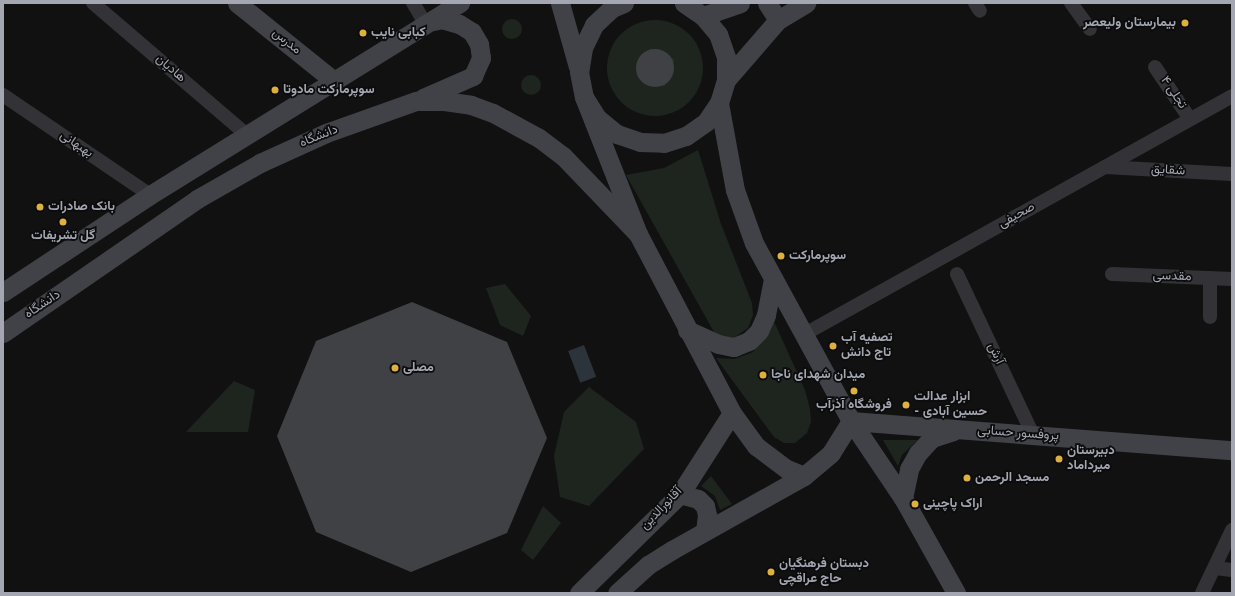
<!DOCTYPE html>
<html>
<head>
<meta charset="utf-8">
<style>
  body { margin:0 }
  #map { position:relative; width:1235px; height:596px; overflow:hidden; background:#111112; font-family:Overpass,Vazirmatn,sans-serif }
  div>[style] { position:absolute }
  .green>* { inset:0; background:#1e251f }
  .round { border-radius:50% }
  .water>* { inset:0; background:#2c333a; transform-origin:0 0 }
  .building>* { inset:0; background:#404145 }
  .street>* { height:14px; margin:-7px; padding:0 7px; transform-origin:7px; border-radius:7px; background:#333337 }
  .secondary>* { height:19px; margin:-9.5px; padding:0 9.5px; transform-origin:9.5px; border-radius:9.5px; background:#414247 }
  .dots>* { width:11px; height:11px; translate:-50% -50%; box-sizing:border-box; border:2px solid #0c0c0d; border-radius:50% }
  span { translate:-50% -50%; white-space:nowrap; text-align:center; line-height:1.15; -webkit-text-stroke:3.5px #0c0c0d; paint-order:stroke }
  .poi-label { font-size:13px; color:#a4a7b2; font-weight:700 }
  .right { translate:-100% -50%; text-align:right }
  .left { translate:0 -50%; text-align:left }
  .street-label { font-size:13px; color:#a4a7b2 }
  .frame { position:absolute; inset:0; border:4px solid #a4a7b2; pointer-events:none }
</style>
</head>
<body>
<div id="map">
  <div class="green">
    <i class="round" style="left:502px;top:19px;width:20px;height:20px"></i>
    <i class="round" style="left:607px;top:20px;width:96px;height:96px"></i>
    <i class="round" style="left:521px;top:75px;width:20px;height:20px"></i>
    <i style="clip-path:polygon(698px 150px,721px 224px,752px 303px,753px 315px,748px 328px,732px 339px,722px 338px,714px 332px,626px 175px,664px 168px)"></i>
    <i style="clip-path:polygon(505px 284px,531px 316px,523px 336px,500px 325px,486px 288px)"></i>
    <i style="clip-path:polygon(772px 317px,805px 390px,810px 409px,811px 422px,807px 433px,795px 443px,784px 443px,774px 437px,716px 358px,735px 359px,753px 352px,766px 337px)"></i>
    <i style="clip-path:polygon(234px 381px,255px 390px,248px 432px,186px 432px)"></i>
    <i style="clip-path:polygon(589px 387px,636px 422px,644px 449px,589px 506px,560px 497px,554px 456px,564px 412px)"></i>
    <i style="clip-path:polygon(883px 440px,918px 440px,902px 455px,898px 466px)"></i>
    <i style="clip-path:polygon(711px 476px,732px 504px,720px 510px,715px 496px,701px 486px)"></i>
    <i style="clip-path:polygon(543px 506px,561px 523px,533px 560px,521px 550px)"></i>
  </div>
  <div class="water">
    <i style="clip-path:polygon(650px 49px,667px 53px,674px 60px,670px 80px,664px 86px,644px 83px,637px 76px,641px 55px)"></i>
    <i style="left:584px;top:345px;width:34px;height:17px;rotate:69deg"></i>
  </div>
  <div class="building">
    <i class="round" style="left:636px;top:49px;width:38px;height:38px"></i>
    <i style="clip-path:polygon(412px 302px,507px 342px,547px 438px,507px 533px,411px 572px,316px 532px,277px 436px,316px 341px)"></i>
  </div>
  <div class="street">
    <i style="left:93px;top:3px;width:201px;rotate:40.6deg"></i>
    <i style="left:413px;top:3px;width:26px;rotate:59deg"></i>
    <i style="left:975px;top:3px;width:9px;rotate:58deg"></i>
    <i style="left:1071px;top:3px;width:32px;rotate:54deg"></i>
    <i style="left:1155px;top:67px;width:63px;rotate:56.1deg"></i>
    <i style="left:3px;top:95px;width:178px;rotate:34.2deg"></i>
    <i style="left:1105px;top:167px;width:127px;rotate:3.2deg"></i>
    <i style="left:957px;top:274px;width:178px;rotate:64.7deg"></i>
    <i style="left:1112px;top:274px;width:120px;rotate:2.4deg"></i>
    <i style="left:1210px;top:317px;width:39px;rotate:-90deg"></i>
    <i style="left:803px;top:335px;width:491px;rotate:-29.1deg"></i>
    <i style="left:1215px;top:568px;width:17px;rotate:7deg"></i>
    <i style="left:1202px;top:593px;width:70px;rotate:-64.5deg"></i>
  </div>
  <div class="secondary">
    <i style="left:237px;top:3px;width:124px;rotate:38.8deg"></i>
    <i style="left:560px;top:3px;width:66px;rotate:74.3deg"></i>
    <i style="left:624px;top:3px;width:13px;rotate:157deg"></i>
    <i style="left:612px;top:8px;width:25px;rotate:137deg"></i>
    <i style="left:594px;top:25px;width:25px;rotate:116deg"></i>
    <i style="left:583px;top:48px;width:24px;rotate:99deg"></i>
    <i style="left:579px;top:72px;width:25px;rotate:79deg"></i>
    <i style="left:584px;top:97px;width:25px;rotate:58deg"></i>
    <i style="left:597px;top:118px;width:26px;rotate:39deg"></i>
    <i style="left:617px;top:134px;width:24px;rotate:19deg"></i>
    <i style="left:640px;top:142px;width:24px;rotate:2deg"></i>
    <i style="left:664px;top:143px;width:23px;rotate:-18deg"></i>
    <i style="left:686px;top:136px;width:24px;rotate:-35deg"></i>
    <i style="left:706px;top:122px;width:23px;rotate:-56deg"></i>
    <i style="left:719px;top:103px;width:24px;rotate:-73deg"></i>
    <i style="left:726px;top:80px;width:23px;rotate:-90deg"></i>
    <i style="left:726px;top:57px;width:24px;rotate:-109deg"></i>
    <i style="left:718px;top:34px;width:23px;rotate:-130deg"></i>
    <i style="left:703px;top:16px;width:23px;rotate:-146deg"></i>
    <i style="left:767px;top:3px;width:20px;rotate:57deg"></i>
    <i style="left:703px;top:16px;width:39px;rotate:-19deg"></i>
    <i style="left:726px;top:80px;width:79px;rotate:-49.1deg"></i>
    <i style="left:778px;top:20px;width:33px;rotate:-31deg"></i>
    <i style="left:584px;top:97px;width:147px;rotate:68.5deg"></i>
    <i style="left:638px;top:234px;width:202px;rotate:62.3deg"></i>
    <i style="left:732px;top:413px;width:41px;rotate:54deg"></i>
    <i style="left:756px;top:446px;width:39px;rotate:37deg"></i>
    <i style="left:787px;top:469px;width:18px;rotate:22deg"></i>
    <i style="left:423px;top:98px;width:55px;rotate:-23.7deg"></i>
    <i style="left:473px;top:76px;width:20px;rotate:-66deg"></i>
    <i style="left:481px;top:58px;width:14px;rotate:-98deg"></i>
    <i style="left:479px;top:44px;width:14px;rotate:-120deg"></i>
    <i style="left:472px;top:32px;width:15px;rotate:-148deg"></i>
    <i style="left:459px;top:24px;width:18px;rotate:-164deg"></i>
    <i style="left:442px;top:19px;width:9px;rotate:167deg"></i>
    <i style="left:719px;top:103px;width:88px;rotate:79.6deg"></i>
    <i style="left:735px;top:190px;width:56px;rotate:70.3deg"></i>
    <i style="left:754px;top:243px;width:203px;rotate:61.4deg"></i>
    <i style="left:851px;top:421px;width:93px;rotate:56deg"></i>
    <i style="left:903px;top:498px;width:109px;rotate:60.8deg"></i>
    <i style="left:3px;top:292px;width:176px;rotate:-33.4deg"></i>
    <i style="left:150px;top:195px;width:365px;rotate:-31.8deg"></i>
    <i style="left:687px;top:330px;width:34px;rotate:24deg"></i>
    <i style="left:718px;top:344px;width:16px;rotate:11deg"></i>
    <i style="left:734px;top:347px;width:16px;rotate:-22deg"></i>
    <i style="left:749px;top:341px;width:14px;rotate:-45deg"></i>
    <i style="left:759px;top:331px;width:17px;rotate:-66deg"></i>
    <i style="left:766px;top:315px;width:37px;rotate:-79deg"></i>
    <i style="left:3px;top:333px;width:236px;rotate:-34.6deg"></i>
    <i style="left:197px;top:199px;width:73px;rotate:-29.7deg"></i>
    <i style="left:260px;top:163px;width:72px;rotate:-24.4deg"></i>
    <i style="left:326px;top:133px;width:96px;rotate:-19.6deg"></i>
    <i style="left:416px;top:101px;width:28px"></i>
    <i style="left:444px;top:101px;width:27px;rotate:8deg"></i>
    <i style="left:471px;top:105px;width:23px;rotate:20deg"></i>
    <i style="left:493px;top:113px;width:52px;rotate:28.5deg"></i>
    <i style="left:539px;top:138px;width:30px;rotate:37deg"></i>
    <i style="left:563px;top:156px;width:108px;rotate:46.1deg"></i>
    <i style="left:851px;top:421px;width:382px;rotate:4.4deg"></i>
    <i style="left:680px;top:494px;width:19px;rotate:16deg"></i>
    <i style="left:698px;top:499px;width:10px;rotate:45deg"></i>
    <i style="left:705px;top:506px;width:9px;rotate:77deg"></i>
    <i style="left:707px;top:515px;width:16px;rotate:97deg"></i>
    <i style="left:903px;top:498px;width:30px;rotate:-78deg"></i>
    <i style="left:909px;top:469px;width:18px;rotate:-61deg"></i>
    <i style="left:918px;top:453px;width:21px;rotate:-47deg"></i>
    <i style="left:932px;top:438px;width:22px;rotate:-18deg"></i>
    <i style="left:579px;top:593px;width:141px;rotate:-44.4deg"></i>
    <i style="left:680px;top:494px;width:96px;rotate:-57.3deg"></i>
    <i style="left:617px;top:593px;width:42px;rotate:-42.1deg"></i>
    <i style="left:648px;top:565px;width:28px;rotate:-32deg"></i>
    <i style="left:672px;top:550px;width:151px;rotate:-29.3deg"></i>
    <i style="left:804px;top:476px;width:35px;rotate:-40deg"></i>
    <i style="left:831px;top:453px;width:38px;rotate:-58deg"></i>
  </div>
  <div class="dots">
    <i style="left:1185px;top:23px;background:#deb03d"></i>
    <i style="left:363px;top:33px;background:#deb03d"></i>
    <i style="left:275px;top:90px;background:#deb03d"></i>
    <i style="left:40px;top:207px;background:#deb03d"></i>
    <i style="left:63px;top:222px;background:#deb03d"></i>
    <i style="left:781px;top:256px;background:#deb03d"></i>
    <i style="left:833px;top:346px;background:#deb03d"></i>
    <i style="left:395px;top:368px;background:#deb03d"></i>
    <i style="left:763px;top:375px;background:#deb03d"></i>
    <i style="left:854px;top:391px;background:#deb03d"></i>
    <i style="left:906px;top:405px;background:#deb03d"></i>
    <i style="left:1059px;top:459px;background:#deb03d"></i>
    <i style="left:967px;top:478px;background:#deb03d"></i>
    <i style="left:915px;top:504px;background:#deb03d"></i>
    <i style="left:771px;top:572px;background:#deb03d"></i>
  </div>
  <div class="poi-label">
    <span class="right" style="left:1176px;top:23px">بیمارستان ولیعصر</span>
    <span class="left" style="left:371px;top:33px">کبابی نایب</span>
    <span class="left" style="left:283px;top:90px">سوپرمارکت مادوتا</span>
    <span class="left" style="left:48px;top:207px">بانک صادرات</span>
    <span style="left:63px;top:236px">گل تشریفات</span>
    <span class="left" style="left:789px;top:256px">سوپرمارکت</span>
    <span class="left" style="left:841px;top:346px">تصفیه آب<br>تاج دانش</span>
    <span class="left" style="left:403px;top:368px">مصلی</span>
    <span class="left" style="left:771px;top:375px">میدان شهدای ناجا</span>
    <span class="left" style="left:914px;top:405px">ابزار عدالت<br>- حسین آبادی</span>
    <span style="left:854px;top:405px">فروشگاه آذرآب</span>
    <span class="left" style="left:1067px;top:459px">دبیرستان<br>میرداماد</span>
    <span class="left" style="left:975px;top:478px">مسجد الرحمن</span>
    <span class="left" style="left:923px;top:504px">اراک پاچینی</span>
    <span class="left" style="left:779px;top:572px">دبستان فرهنگیان<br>حاج عراقچی</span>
  </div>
  <div class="street-label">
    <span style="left:286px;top:42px;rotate:39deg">مدرس</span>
    <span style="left:170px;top:69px;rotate:41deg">هادیان</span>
    <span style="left:1173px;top:93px;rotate:56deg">تجلی ۴</span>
    <span style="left:319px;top:137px;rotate:-22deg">دانشگاه</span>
    <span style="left:76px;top:145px;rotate:34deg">بهبهانی</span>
    <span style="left:1168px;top:171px;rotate:3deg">شقایق</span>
    <span style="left:1017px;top:216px;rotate:-29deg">صحیفی</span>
    <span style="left:1172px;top:277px;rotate:2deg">مقدسی</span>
    <span style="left:43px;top:305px;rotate:-34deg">دانشگاه</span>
    <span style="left:995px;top:354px;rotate:65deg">آرش</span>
    <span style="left:1018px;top:434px;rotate:4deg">پروفسور حسابی</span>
    <span style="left:662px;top:509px;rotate:-46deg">آقانورالدین</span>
  </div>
  <div class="frame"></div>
</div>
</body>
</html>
